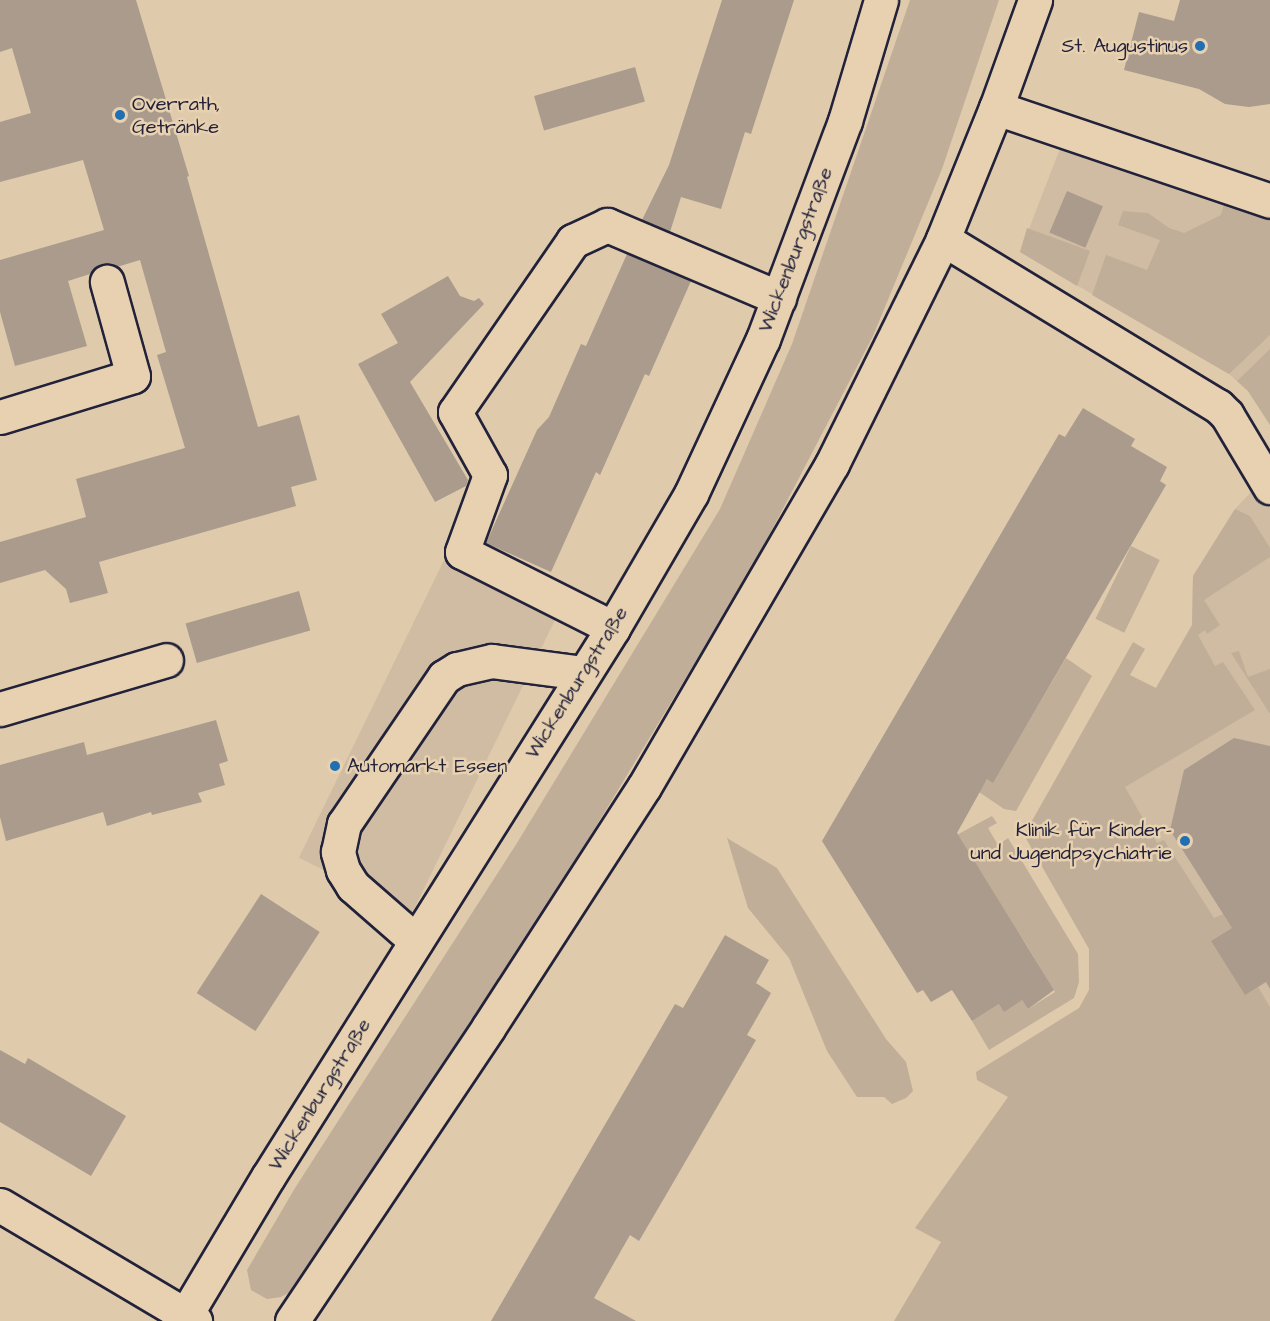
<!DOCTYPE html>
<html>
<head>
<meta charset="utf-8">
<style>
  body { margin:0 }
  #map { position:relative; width:1270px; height:1321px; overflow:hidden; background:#dfcaab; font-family:"Architects Daughter",sans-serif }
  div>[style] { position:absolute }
  .built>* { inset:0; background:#cfbca2; transform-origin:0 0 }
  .green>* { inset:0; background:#c0ae99; transform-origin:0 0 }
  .building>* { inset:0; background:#ab9b8c; transform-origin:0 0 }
  .roads { filter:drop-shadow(2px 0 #22223b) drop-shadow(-2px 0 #22223b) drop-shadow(0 2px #22223b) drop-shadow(0 -2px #22223b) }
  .minor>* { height:33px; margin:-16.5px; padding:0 16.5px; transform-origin:16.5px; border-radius:16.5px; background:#e7d1b0 }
  .major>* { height:33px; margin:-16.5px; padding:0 16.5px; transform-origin:16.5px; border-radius:16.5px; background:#e7d1b0 }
  .dots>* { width:16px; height:16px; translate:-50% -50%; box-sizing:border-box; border:3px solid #e7d1b0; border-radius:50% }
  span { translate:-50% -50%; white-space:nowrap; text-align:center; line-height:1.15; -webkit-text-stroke:5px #e7d1b0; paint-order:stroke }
  .poi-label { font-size:20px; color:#22223b }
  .right { translate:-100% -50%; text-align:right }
  .left { translate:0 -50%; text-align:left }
  .street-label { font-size:20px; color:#22223b }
</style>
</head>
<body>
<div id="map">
  <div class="built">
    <i style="clip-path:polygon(1061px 146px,1270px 215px,1270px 425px,1248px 391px,1229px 374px,1020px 252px)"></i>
    <i style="clip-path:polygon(1270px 472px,1270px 1155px,1091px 802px,1192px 625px,1193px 576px,1235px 509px)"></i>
    <i style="left:447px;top:554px;width:126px;height:338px;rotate:26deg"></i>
  </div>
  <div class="green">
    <i style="clip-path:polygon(910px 0,999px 0,942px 169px,873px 336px,751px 570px,569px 871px,301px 1286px,281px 1297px,267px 1299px,251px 1290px,247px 1270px,295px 1188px,517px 843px,720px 509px,792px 344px)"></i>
    <i style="clip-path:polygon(1225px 200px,1270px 215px,1270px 335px,1229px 374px,1092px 295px,1106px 255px,1147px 270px,1160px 240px,1118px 225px,1123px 211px,1148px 213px,1169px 228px,1184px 233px,1221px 215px)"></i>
    <i style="clip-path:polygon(1027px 228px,1090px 251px,1077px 286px,1020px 252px)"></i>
    <i style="clip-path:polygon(1270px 349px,1270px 425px,1248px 391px,1237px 381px)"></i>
    <i style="clip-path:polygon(1235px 509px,1250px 516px,1270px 548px,1270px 557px,1204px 600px,1220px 625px,1207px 634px,1205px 630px,1198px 635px,1215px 666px,1223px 662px,1255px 710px,1125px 787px,1157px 843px,1164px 840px,1214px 918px,1223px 914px,1232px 928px,1211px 941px,1245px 994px,1258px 987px,1270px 1007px,1270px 1321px,894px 1321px,941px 1242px,915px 1228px,1008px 1097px,977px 1080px,976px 1072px,1079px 1008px,1089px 990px,1089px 949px,1024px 835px,1133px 642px,1145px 649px,1130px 675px,1156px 688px,1192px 625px,1193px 576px)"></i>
    <i style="left:1131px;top:546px;width:32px;height:81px;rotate:26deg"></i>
    <i style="clip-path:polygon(1239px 651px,1248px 677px,1270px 669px,1270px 714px,1231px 653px)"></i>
    <i style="clip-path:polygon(1066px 658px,1092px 676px,1016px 811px,1004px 809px,979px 792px,987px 779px,993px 782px)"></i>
    <i style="clip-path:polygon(992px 816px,997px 823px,988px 828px,998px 845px,1008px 838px,1078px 954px,1079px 982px,1074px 998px,989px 1050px,972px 1021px,999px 1004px,1022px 1000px,1028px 1009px,1055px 992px,1024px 941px,951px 838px)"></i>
    <i style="clip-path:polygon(727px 838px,777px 868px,886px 1039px,906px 1062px,913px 1091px,906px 1098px,892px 1104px,884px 1097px,857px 1097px,827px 1051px,789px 958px,748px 908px)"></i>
  </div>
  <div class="building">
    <i style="clip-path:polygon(0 0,136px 0,189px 176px,187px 177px,258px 427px,299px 415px,317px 480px,291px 487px,296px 506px,99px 562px,108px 593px,70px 603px,66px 589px,45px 570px,0 583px,0 542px,86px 517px,76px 479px,185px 448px,157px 355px,166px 352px,140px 260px,117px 267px,101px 264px,90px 274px,68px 281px,87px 346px,15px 366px,0 312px,0 260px,104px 230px,83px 160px,0 182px,0 122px,31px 113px,12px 48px,0 52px)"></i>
    <i style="clip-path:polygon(722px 0,794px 0,751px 134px,745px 132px,721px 209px,681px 197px,670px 232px,642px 220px,669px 165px)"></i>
    <i style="clip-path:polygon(1180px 0,1270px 0,1270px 104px,1249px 107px,1225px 104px,1199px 89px,1124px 70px,1139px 12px,1174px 21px)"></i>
    <i style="left:635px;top:67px;width:36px;height:105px;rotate:74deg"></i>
    <i style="left:1067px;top:191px;width:39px;height:45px;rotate:23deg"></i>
    <i style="clip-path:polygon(627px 254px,691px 281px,649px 376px,645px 374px,600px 475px,596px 472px,551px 572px,486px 543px,537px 430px,549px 417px,581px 344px,586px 346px)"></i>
    <i style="clip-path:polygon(448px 276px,460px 296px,474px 301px,479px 298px,484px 304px,410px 382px,468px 480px,466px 486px,435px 502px,358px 364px,398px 343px,381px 314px)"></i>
    <i style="clip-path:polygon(1083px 408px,1135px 439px,1131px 446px,1167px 467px,1160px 481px,1166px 485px,993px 783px,987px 779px,957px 833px,1054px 990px,1028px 1009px,1022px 1000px,1004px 1012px,999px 1004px,972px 1021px,952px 990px,931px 1002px,923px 990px,917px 993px,822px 841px,1059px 434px,1065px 437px)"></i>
    <i style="left:299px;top:591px;width:41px;height:118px;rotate:74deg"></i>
    <i style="clip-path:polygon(216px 720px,228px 761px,219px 764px,225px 785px,198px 793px,202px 802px,152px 815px,151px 812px,107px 826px,103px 812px,6px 841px,0 817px,0 765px,84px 742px,87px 755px)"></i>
    <i style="clip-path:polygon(1234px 738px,1270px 746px,1270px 989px,1266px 982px,1245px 995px,1211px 941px,1232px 928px,1170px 830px,1184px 770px)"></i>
    <i style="left:261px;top:894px;width:70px;height:118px;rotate:33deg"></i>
    <i style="clip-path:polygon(725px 935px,769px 960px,756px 983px,771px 993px,747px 1035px,756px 1040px,666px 1195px,639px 1241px,630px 1235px,594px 1298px,636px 1321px,491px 1321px,675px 1004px,683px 1008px)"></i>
    <i style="clip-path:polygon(0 1050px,25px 1064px,28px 1058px,126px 1116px,91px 1176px,0 1122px)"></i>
  </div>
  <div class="roads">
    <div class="minor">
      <i style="left:996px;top:108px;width:289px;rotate:18.7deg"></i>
      <i style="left:943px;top:239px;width:322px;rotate:31.3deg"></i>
      <i style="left:1218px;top:406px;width:13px;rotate:45deg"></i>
      <i style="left:1227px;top:415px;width:84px;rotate:59.2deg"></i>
      <i style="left:0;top:417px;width:139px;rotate:-17.1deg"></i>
      <i style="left:133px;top:376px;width:98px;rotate:-105.5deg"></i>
      <i style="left:613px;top:628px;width:169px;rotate:-153.3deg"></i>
      <i style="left:462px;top:552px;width:82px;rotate:-70deg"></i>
      <i style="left:490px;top:475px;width:72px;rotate:-119.1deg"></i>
      <i style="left:455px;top:412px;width:208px;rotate:-55.4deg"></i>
      <i style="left:573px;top:241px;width:38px;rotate:-25deg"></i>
      <i style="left:607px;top:225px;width:187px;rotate:23deg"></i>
      <i style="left:0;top:709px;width:173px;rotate:-16.4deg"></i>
      <i style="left:416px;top:941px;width:84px;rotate:-138.9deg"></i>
      <i style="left:353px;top:886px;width:19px;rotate:-122deg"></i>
      <i style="left:343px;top:870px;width:19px;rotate:-106deg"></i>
      <i style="left:338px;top:852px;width:29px;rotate:-78deg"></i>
      <i style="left:344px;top:824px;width:178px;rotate:-55.8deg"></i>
      <i style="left:444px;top:677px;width:15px;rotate:-32deg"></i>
      <i style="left:457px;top:669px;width:36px;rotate:-13deg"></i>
      <i style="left:492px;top:661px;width:91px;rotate:7.6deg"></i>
      <i style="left:0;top:1205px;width:227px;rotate:30.7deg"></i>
    </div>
    <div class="major">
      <i style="left:182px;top:1321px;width:168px;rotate:-59.2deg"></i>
      <i style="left:268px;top:1177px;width:648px;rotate:-57.85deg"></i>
      <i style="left:613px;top:628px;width:155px;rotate:-59.8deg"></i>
      <i style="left:691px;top:494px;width:171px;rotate:-65.1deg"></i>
      <i style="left:763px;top:339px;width:233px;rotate:-69.4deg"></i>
      <i style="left:845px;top:121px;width:126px;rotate:-73.4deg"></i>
      <i style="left:292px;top:1321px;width:353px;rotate:-56.2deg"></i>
      <i style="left:488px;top:1028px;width:287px;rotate:-57.1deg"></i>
      <i style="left:644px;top:787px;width:374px;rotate:-59.8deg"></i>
      <i style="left:832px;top:464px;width:251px;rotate:-63.7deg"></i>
      <i style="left:943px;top:239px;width:141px;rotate:-68deg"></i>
      <i style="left:996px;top:108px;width:115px;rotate:-70.1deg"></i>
    </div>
  </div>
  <div class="dots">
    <i style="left:1200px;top:46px;background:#1f6fb2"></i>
    <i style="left:120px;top:115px;background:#1f6fb2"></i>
    <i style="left:335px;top:766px;background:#1f6fb2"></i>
    <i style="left:1185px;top:841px;background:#1f6fb2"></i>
  </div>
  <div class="poi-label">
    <span class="right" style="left:1188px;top:46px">St. Augustinus</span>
    <span class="left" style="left:132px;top:116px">Overrath,<br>Getränke</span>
    <span class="left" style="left:347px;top:766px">Automarkt Essen</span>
    <span class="right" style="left:1172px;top:842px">Klinik für Kinder-<br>und Jugendpsychiatrie</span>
  </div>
  <div class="street-label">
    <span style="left:796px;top:250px;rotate:-69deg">Wickenburgstraße</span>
    <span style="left:577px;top:683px;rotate:-58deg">Wickenburgstraße</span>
    <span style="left:320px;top:1095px;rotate:-58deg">Wickenburgstraße</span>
  </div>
</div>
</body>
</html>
